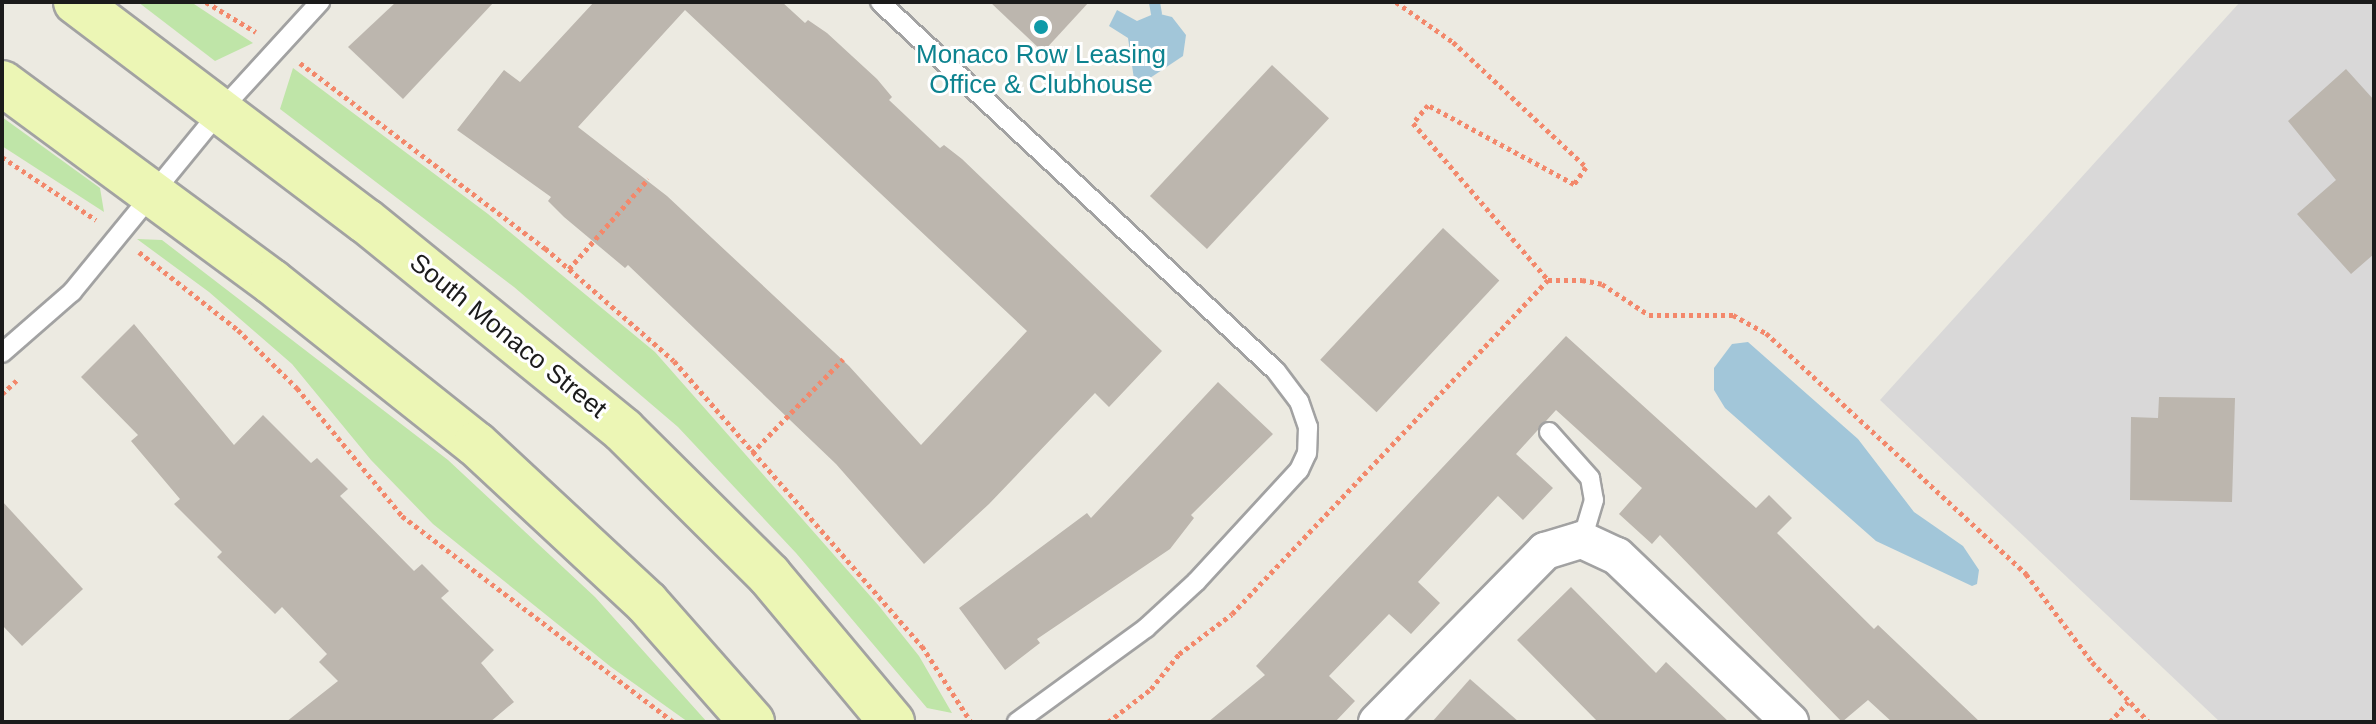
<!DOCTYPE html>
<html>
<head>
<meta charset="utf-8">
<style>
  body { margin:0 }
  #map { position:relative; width:2376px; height:724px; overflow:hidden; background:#eceae1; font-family:Helvetica,sans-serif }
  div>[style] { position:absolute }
  .residential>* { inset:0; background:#d9d8d8 }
  .grass>* { inset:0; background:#bfe5a8 }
  .water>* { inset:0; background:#a2c6d9 }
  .stream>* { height:11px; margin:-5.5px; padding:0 5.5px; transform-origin:5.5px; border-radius:5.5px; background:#a2c6d9 }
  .building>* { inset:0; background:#bcb6ae; transform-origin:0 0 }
  .path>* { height:5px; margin-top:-2.5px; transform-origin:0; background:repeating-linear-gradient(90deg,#f3886b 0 4px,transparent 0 8px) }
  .roads { filter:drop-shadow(2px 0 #a2a2a2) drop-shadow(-2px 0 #a2a2a2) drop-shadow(0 2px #a2a2a2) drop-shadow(0 -2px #a2a2a2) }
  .lane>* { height:18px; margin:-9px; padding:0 9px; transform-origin:9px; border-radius:9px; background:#fff }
  .street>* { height:36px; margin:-18px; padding:0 18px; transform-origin:18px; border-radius:18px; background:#fff }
  .secondary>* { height:44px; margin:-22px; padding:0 22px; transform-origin:22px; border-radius:22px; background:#ecf6b5 }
  .dots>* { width:22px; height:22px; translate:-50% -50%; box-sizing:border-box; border:4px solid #fff; border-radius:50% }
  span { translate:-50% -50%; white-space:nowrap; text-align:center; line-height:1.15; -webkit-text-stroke:6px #fff; paint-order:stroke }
  .culture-label { font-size:26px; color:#0d838f }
  .street-label { font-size:26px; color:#1b1b1b }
  .frame { position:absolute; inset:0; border:4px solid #1b1b1b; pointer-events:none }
</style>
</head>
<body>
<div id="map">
  <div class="residential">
    <i style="clip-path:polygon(2240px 2px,2374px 2px,2374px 722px,2220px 722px,1880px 400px)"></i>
  </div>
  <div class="grass">
    <i style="clip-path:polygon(138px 2px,191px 2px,253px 43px,215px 61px)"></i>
    <i style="clip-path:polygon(293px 68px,488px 214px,655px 352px,879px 606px,919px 656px,952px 713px,927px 708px,796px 553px,678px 427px,514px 287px,280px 109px)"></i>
    <i style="clip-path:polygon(2px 117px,100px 188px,104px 212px,2px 146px)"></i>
    <i style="clip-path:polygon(137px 239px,162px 240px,448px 460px,595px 597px,707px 722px,688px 722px,611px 667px,433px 524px,371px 460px,292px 364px,209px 292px)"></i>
  </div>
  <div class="water">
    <i style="clip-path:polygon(1117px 10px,1137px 21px,1156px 13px,1172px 17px,1186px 35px,1183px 56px,1144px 82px,1134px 79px,1128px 38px,1109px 26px)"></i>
    <i style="clip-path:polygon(1748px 342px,1858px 439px,1914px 512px,1963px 546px,1979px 570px,1977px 584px,1972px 586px,1876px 541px,1725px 408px,1714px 390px,1714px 368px,1732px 344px)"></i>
  </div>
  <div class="stream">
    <i style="left:1154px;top:2px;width:11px;rotate:80deg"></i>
  </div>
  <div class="building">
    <i style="clip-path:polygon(396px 2px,494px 2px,403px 99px,348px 47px)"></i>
    <i style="clip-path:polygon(evenodd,594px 2px,782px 2px,805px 23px,808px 20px,827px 33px,877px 79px,892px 97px,889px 100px,940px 148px,944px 145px,962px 159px,1162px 351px,1109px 407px,1095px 393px,989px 504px,924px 564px,836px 464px,628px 265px,625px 268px,564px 217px,548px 201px,551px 197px,457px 130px,504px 70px,520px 82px,594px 2px,685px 10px,1027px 331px,921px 445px,849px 366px,667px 196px,578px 127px,685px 10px)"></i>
    <i style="clip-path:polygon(990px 2px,1089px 2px,1043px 52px)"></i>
    <i style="left:1272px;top:65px;width:78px;height:179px;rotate:43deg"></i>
    <i style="clip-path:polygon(2346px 69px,2374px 100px,2374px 254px,2351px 274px,2297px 214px,2336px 180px,2288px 121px)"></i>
    <i style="left:1443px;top:228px;width:77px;height:180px;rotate:43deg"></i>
    <i style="clip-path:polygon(134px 324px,234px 445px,263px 415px,311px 463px,317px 458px,348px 489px,340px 496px,414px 571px,422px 564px,449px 591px,441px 598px,494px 650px,481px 663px,514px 702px,490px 722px,286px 722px,338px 681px,319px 662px,327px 654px,282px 607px,275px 614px,217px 557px,222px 552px,174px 504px,180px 499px,131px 441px,138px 435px,81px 377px)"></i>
    <i style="clip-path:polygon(1566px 336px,1756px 508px,1769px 495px,1792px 518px,1777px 533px,1874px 629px,1878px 625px,1980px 722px,1892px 722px,1868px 700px,1842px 722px,1660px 535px,1652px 544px,1619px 514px,1642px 488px,1556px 410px,1516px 454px,1553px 488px,1523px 520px,1498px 496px,1418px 582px,1440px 603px,1411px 634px,1389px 614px,1329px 676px,1355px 701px,1335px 722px,1208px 722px,1265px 675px,1256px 666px)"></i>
    <i style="clip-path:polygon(1218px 382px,1273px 434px,1191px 515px,1194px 518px,1170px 549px,1037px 639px,1040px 643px,1005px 670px,959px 608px,1087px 513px,1091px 518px)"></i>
    <i style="clip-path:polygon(2159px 397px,2235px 398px,2232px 502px,2130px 500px,2131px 417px,2158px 418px)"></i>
    <i style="clip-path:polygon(2px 501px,83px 589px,22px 646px,2px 625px)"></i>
    <i style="clip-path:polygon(1571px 587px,1656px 673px,1666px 662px,1729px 722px,1598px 722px,1517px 640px)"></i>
    <i style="clip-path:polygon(1470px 679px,1519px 722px,1432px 722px)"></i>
  </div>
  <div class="path">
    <i style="left:206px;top:2px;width:58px;rotate:31deg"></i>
    <i style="left:1396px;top:2px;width:70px;rotate:35.1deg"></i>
    <i style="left:1453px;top:42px;width:183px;rotate:43.2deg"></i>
    <i style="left:1586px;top:167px;width:21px;rotate:125deg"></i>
    <i style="left:1574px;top:184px;width:166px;rotate:-151.6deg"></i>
    <i style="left:1428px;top:105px;width:23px;rotate:130deg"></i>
    <i style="left:1413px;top:123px;width:207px;rotate:49.3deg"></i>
    <i style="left:300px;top:63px;width:307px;rotate:37.1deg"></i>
    <i style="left:545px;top:248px;width:171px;rotate:41.2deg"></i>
    <i style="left:674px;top:361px;width:378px;rotate:49deg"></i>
    <i style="left:922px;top:646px;width:90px;rotate:57.2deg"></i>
    <i style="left:2px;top:157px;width:113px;rotate:33.8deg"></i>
    <i style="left:139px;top:252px;width:126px;rotate:38.2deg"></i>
    <i style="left:238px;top:330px;width:83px;rotate:44.5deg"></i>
    <i style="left:297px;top:388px;width:166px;rotate:50.6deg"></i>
    <i style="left:402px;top:516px;width:340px;rotate:37.2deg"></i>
    <i style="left:569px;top:269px;width:120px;rotate:-48.7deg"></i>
    <i style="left:2px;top:394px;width:22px;rotate:-43deg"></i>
    <i style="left:752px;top:453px;width:131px;rotate:-45.9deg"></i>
    <i style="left:1108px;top:722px;width:54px;rotate:-37.5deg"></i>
    <i style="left:1151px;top:689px;width:45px;rotate:-51.3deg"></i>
    <i style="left:1179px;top:654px;width:66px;rotate:-37deg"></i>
    <i style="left:1232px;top:614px;width:460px;rotate:-46.6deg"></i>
    <i style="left:1548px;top:280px;width:34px"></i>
    <i style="left:1582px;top:280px;width:20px;rotate:11deg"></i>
    <i style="left:1602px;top:284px;width:56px;rotate:33.4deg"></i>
    <i style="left:1649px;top:315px;width:84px"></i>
    <i style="left:1733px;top:315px;width:38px;rotate:29deg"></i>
    <i style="left:1766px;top:333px;width:355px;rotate:42.8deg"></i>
    <i style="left:2026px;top:574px;width:110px;rotate:53.1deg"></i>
    <i style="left:2092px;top:662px;width:83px;rotate:46.5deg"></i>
    <i style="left:2110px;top:722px;width:27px;rotate:-48deg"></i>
  </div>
  <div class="roads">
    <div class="lane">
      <i style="left:880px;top:2px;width:541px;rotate:42.98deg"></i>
      <i style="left:1276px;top:371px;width:38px;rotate:53deg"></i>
      <i style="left:1299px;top:401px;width:28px;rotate:71deg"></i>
      <i style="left:1308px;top:427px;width:26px;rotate:92deg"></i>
      <i style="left:1307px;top:453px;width:19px;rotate:115deg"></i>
      <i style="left:1299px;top:470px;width:152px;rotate:132.6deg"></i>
      <i style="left:1196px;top:582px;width:68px;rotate:137.4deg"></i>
      <i style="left:1146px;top:628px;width:160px;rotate:143.9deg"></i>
      <i style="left:2px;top:353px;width:93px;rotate:-41.1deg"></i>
      <i style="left:72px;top:292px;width:235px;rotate:-50.7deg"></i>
      <i style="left:221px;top:110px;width:147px;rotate:-47.5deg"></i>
      <i style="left:1549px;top:432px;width:62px;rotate:48.3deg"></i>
      <i style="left:1590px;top:478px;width:22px;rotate:80deg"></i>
      <i style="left:1594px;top:500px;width:42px;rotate:106.7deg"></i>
    </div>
    <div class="street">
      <i style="left:1377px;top:722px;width:240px;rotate:-45.5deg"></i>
      <i style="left:1545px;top:551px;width:39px;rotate:-17deg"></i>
      <i style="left:1582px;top:540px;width:38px;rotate:25deg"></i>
      <i style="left:1617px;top:556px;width:240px;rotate:43.8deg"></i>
    </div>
    <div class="secondary">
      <i style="left:76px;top:2px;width:363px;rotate:37.1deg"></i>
      <i style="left:366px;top:221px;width:331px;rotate:39.1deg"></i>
      <i style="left:623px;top:430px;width:206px;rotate:44.8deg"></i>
      <i style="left:769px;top:575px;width:192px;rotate:50.1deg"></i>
      <i style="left:2px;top:83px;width:335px;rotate:36.4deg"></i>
      <i style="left:272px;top:282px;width:260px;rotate:38.5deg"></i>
      <i style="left:476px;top:444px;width:233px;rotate:42.9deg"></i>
      <i style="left:647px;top:603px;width:159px;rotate:48.6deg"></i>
    </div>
  </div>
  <div class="dots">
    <i style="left:1041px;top:27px;background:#0f9aa8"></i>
  </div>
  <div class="culture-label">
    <span style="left:1041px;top:70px">Monaco Row Leasing<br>Office &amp; Clubhouse</span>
  </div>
  <div class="street-label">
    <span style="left:508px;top:336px;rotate:39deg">South Monaco Street</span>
  </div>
  <div class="frame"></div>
</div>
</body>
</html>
